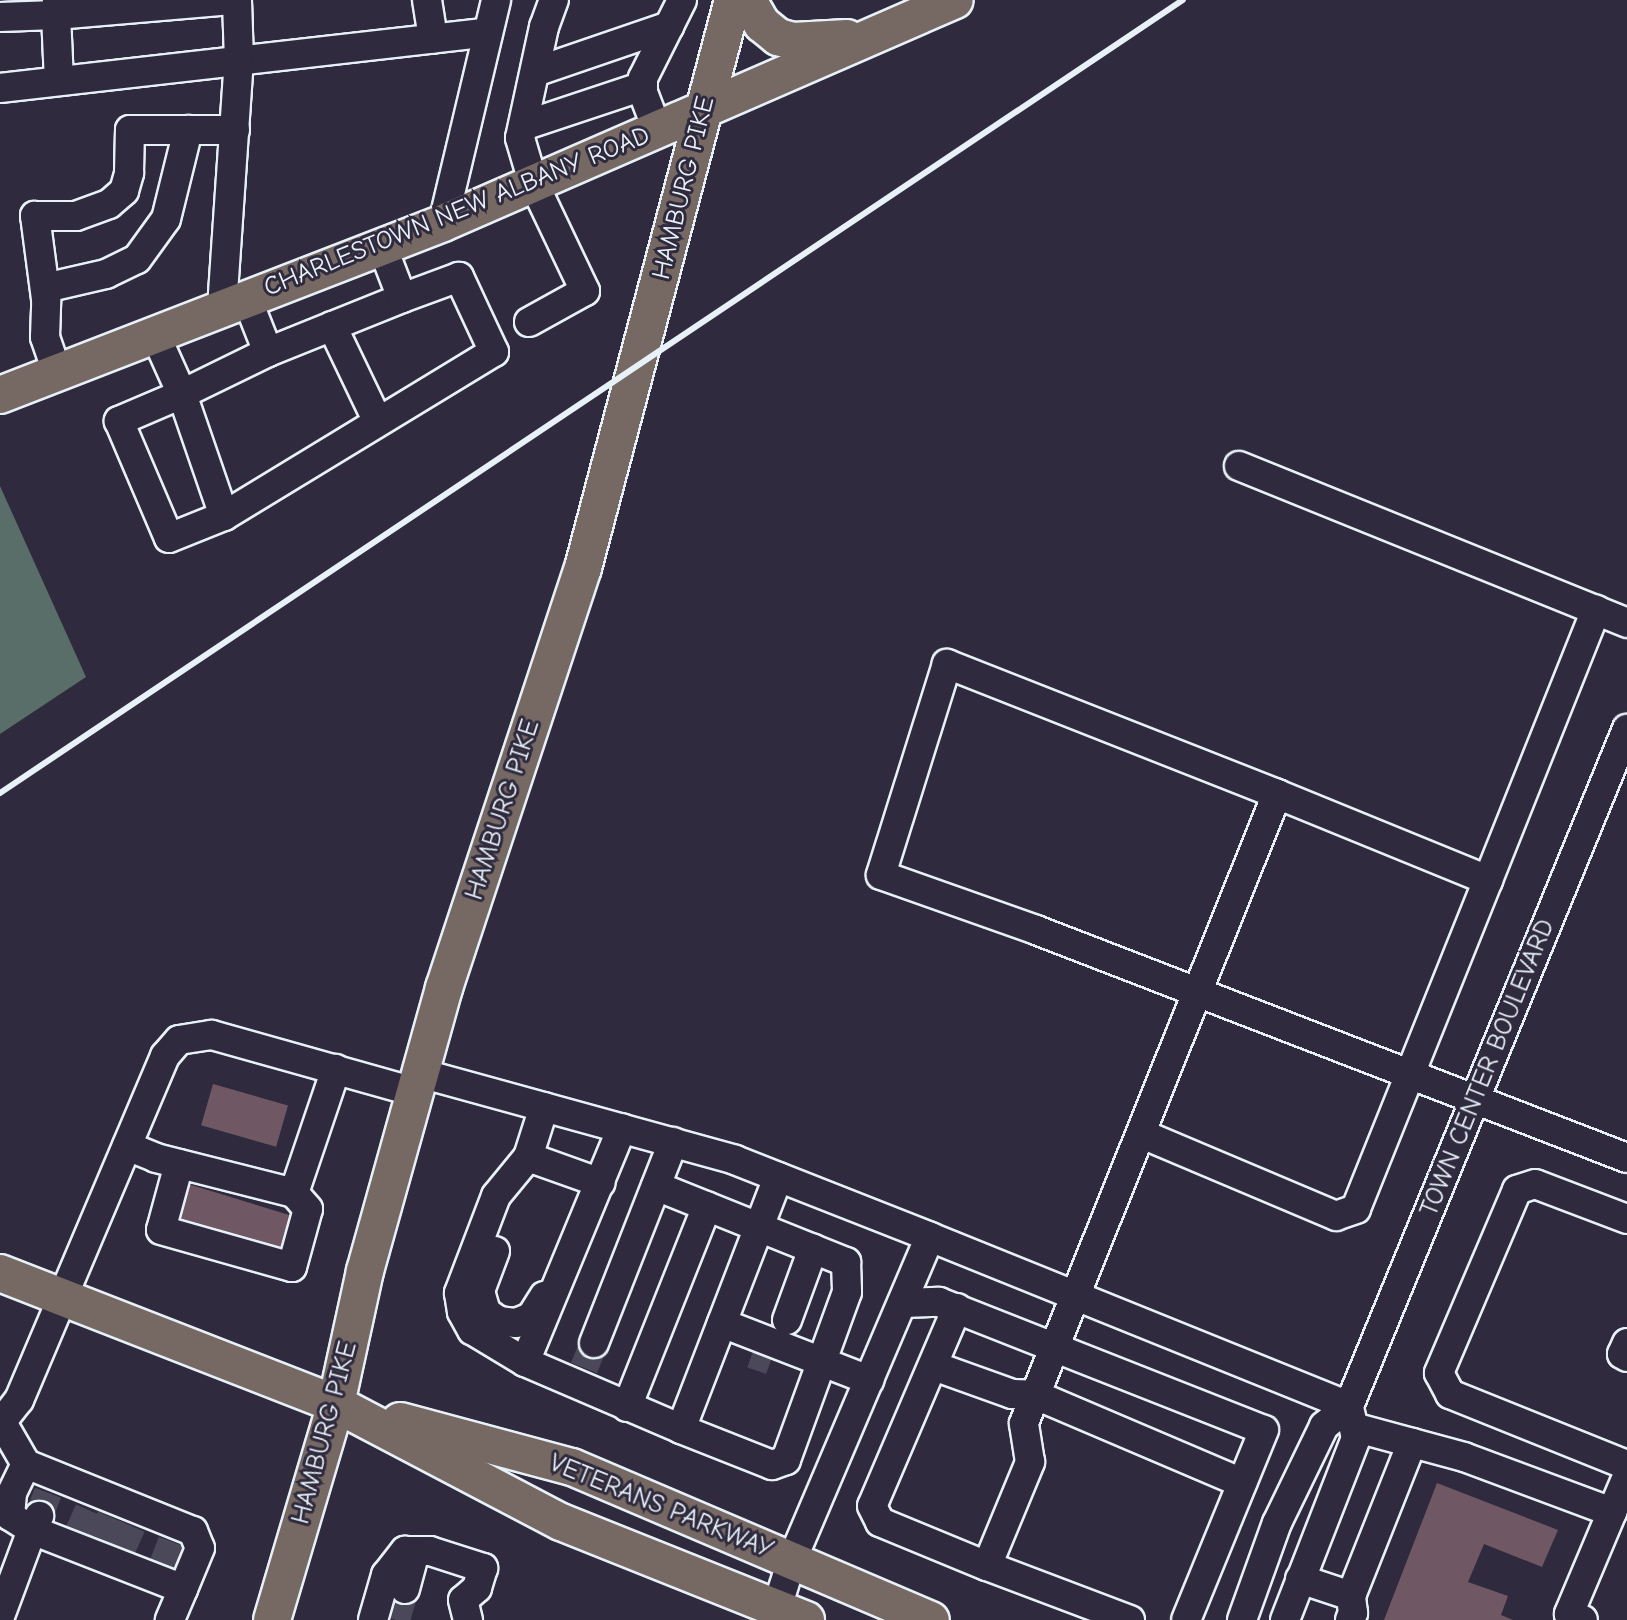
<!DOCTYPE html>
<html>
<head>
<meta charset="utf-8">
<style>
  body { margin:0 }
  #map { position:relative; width:1627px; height:1620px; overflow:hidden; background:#2f2a3d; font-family:"Comic Neue",sans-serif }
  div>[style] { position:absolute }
  .green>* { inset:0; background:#596e68 }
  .building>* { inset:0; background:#6f5863; transform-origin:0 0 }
  .minor-tunnel>* { height:28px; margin-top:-14px; transform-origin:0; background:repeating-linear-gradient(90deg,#4b4859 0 28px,transparent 0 42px) }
  .roads { filter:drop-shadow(2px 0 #e8f1f8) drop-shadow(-2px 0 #e8f1f8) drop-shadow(0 2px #e8f1f8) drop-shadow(0 -2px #e8f1f8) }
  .minor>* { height:28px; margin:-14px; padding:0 14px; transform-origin:14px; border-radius:14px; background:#2f2a3d }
  .major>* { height:36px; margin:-18px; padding:0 18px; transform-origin:18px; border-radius:18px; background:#766964 }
  .rail>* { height:6px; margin:-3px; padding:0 3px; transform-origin:3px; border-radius:3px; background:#e8f1f8 }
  span { translate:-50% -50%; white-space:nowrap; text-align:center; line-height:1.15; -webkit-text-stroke:6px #2f2a3d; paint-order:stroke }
  .street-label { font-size:26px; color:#e8f1f8 }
</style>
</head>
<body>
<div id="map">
  <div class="green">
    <i style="clip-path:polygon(0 486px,86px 677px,0 734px)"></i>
  </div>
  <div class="building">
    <i style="left:213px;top:1084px;width:78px;height:43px;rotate:16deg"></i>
    <i style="left:188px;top:1184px;width:111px;height:38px;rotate:17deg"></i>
    <i style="clip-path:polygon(1437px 1483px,1558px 1530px,1542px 1567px,1484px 1544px,1468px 1582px,1508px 1596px,1501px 1615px,1513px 1620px,1384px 1620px)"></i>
  </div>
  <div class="minor-tunnel">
    <i style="left:752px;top:1354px;width:20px;rotate:20deg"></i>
    <i style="left:584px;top:1368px;width:27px;rotate:-68deg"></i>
    <i style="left:39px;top:1516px;width:25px;rotate:-69deg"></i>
    <i style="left:79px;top:1532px;width:24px;rotate:-66deg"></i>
    <i style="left:101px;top:1539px;width:24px;rotate:-66deg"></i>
    <i style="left:122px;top:1548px;width:24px;rotate:-66deg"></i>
    <i style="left:163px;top:1565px;width:25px;rotate:-69deg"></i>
    <i style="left:396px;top:1620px;width:32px;rotate:-74deg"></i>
  </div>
  <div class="roads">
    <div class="minor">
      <i style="left:57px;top:0;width:15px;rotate:94deg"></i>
      <i style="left:56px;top:15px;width:176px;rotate:-4.9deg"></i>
      <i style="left:427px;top:0;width:39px;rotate:81deg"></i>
      <i style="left:0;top:17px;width:56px;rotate:-2deg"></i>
      <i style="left:56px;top:15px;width:66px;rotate:87.4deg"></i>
      <i style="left:535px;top:72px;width:142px;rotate:-18.9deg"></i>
      <i style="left:0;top:88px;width:491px;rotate:-6.5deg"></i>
      <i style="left:523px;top:126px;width:126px;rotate:-18.4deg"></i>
      <i style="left:657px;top:129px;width:39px;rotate:-111deg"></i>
      <i style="left:643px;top:93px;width:15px;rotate:-90deg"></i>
      <i style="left:643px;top:78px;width:87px;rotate:-63.4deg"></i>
      <i style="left:443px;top:223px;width:229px;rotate:-76.6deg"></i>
      <i style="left:45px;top:288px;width:63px;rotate:-12.9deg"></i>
      <i style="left:106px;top:274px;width:34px;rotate:-26deg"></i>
      <i style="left:137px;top:259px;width:49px;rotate:-54.1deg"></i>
      <i style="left:166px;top:219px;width:92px;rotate:-76.1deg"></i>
      <i style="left:247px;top:299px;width:57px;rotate:68.4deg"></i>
      <i style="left:268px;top:352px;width:144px;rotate:-21.9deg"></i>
      <i style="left:402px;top:298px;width:56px;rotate:-111deg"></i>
      <i style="left:222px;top:308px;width:248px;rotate:-86.1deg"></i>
      <i style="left:239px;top:61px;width:61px;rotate:-91.9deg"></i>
      <i style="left:529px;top:322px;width:64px;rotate:-29deg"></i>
      <i style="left:585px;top:291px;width:121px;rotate:-115.5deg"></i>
      <i style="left:533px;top:182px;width:46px;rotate:-106.5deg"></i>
      <i style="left:520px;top:138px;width:114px;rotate:-77.8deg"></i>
      <i style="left:544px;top:27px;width:29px;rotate:-70deg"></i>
      <i style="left:332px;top:326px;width:106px;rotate:64.4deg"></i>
      <i style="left:155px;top:334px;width:66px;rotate:65.8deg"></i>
      <i style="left:182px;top:394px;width:69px;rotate:156.8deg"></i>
      <i style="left:119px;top:421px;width:127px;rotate:66.9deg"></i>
      <i style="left:169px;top:538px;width:59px;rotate:-21.8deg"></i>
      <i style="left:224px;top:516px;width:129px;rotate:-109deg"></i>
      <i style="left:182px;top:394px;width:96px;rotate:-26deg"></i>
      <i style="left:57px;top:372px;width:37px;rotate:-109deg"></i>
      <i style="left:45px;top:337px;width:38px;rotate:-88deg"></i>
      <i style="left:46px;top:299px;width:84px;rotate:-97.5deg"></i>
      <i style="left:35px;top:216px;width:41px"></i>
      <i style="left:76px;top:216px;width:35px;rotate:-20deg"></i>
      <i style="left:109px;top:204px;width:20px;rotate:-41deg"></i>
      <i style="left:124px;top:191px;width:19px;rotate:-74deg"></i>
      <i style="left:129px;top:173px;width:43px;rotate:-88.7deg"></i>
      <i style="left:130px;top:130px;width:105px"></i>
      <i style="left:1239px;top:466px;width:419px;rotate:22deg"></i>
      <i style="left:224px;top:516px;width:316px;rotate:-31.3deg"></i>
      <i style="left:494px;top:352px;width:83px;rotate:-115deg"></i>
      <i style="left:459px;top:277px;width:61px;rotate:159.8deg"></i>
      <i style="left:1277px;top:794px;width:355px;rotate:-158.5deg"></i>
      <i style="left:947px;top:664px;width:221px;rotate:107.4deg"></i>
      <i style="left:881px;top:875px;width:164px;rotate:19.5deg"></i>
      <i style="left:1036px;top:930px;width:633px;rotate:21.1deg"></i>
      <i style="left:1488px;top:880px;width:291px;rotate:-68.2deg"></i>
      <i style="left:420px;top:1073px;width:327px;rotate:15.4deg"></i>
      <i style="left:735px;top:1160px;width:210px;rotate:21.5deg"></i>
      <i style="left:544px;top:1107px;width:52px;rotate:107.7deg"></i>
      <i style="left:528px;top:1157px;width:50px;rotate:129.4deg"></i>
      <i style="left:496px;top:1196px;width:104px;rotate:110.9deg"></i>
      <i style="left:459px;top:1293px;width:19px;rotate:81deg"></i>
      <i style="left:462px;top:1312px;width:21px;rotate:61deg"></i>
      <i style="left:472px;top:1330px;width:62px;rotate:31.1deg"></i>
      <i style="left:525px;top:1362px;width:253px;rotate:-67.5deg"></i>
      <i style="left:127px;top:1146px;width:31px;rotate:22deg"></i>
      <i style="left:156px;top:1158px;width:142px;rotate:14.2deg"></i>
      <i style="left:294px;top:1193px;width:131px;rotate:-71.3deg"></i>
      <i style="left:528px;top:1157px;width:77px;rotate:19.6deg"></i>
      <i style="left:179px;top:1164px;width:68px;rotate:105.3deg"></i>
      <i style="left:161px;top:1230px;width:136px;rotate:15.8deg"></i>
      <i style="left:292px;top:1267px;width:60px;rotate:-74.6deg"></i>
      <i style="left:308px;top:1209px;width:21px;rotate:-131deg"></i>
      <i style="left:656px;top:1186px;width:205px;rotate:21.8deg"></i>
      <i style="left:846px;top:1262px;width:30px;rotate:88deg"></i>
      <i style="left:847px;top:1292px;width:179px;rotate:110deg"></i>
      <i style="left:786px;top:1460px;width:15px;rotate:160deg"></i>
      <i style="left:772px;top:1465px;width:98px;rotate:-158.4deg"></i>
      <i style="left:1627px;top:1219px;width:98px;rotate:-159.2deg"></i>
      <i style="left:1535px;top:1184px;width:19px;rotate:162deg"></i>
      <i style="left:1517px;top:1190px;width:199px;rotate:113.1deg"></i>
      <i style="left:1439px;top:1373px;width:24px;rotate:62deg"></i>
      <i style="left:1450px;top:1394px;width:191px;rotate:21.9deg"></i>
      <i style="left:495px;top:1251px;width:43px;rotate:110.6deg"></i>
      <i style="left:480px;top:1291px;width:22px;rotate:74deg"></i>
      <i style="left:486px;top:1312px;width:16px;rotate:35deg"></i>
      <i style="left:499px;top:1321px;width:17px;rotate:7deg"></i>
      <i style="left:516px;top:1323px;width:16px;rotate:-22deg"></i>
      <i style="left:531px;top:1317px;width:25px;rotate:-58deg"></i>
      <i style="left:902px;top:1303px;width:37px;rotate:-2deg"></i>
      <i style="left:939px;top:1302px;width:349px;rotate:21.5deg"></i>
      <i style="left:1264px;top:1430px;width:205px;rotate:112.3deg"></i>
      <i style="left:957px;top:1308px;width:215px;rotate:113.2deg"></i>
      <i style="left:872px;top:1506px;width:18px;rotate:63deg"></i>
      <i style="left:880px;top:1522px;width:116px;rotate:22.4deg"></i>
      <i style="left:787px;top:1320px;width:76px;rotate:-69.9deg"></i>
      <i style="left:722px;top:1323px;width:158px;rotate:21.2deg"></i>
      <i style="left:594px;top:1343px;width:216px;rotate:-68.5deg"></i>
      <i style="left:1627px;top:1343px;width:12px;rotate:114deg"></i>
      <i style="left:1622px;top:1354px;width:6px;rotate:31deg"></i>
      <i style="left:525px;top:1362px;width:170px;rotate:23.2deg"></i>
      <i style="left:681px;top:1429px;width:270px;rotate:-68.9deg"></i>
      <i style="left:934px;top:1366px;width:83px;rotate:19.7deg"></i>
      <i style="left:1012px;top:1394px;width:24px;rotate:2deg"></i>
      <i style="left:1036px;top:1395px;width:224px;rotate:23.1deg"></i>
      <i style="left:627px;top:1407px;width:216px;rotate:-68.3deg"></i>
      <i style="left:0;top:1419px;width:52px;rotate:60deg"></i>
      <i style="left:26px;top:1464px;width:180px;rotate:21.9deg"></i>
      <i style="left:193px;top:1531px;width:18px;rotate:68deg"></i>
      <i style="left:200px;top:1548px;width:44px;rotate:112.5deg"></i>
      <i style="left:0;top:1424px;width:31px;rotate:-52deg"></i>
      <i style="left:19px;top:1400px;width:374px;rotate:-67deg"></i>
      <i style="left:165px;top:1056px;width:21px;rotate:-49deg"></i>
      <i style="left:179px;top:1040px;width:33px;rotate:-9deg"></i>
      <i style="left:212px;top:1035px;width:211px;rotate:15.7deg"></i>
      <i style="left:1357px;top:1428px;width:111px;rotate:15.2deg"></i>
      <i style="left:1464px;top:1457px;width:158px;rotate:20.4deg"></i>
      <i style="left:1612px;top:1512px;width:111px;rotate:112.9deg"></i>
      <i style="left:1569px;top:1614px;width:15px;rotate:23deg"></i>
      <i style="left:26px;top:1464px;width:32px;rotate:116deg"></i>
      <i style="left:12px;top:1493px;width:23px;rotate:95deg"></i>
      <i style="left:10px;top:1516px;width:26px;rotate:32deg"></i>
      <i style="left:32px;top:1530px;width:16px;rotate:-63deg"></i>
      <i style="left:1612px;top:1512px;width:38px;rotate:-67deg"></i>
      <i style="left:1300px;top:1579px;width:54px;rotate:18.4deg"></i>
      <i style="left:405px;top:1589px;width:39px;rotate:-75deg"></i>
      <i style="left:0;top:1616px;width:92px;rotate:-69.6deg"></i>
      <i style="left:32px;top:1530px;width:162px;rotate:21.3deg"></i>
      <i style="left:183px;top:1589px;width:34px;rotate:113deg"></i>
      <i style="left:373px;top:1620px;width:47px;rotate:-73.9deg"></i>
      <i style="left:386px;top:1575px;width:31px;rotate:-52deg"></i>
      <i style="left:405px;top:1551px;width:25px"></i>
      <i style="left:430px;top:1551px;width:56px;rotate:17.8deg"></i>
      <i style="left:483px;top:1568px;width:21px;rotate:107deg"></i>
      <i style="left:477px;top:1588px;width:18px;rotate:139deg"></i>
      <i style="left:463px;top:1600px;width:21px;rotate:76deg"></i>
      <i style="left:773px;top:1620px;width:63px;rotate:-72.4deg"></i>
      <i style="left:792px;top:1560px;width:351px;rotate:-66.9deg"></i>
      <i style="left:930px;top:1237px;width:452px;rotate:22deg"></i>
      <i style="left:1130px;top:1620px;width:153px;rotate:-159.3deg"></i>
      <i style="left:987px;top:1566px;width:113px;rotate:-67.5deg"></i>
      <i style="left:1030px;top:1462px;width:39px;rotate:-99deg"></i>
      <i style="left:1024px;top:1423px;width:678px;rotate:-68.09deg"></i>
      <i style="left:1277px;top:794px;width:228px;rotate:22.2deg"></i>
      <i style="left:1488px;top:880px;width:354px;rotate:111.9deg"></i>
      <i style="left:1356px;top:1209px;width:21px;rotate:161deg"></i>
      <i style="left:1336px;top:1216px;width:211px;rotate:-157.1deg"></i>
      <i style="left:1242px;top:1620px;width:103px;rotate:-70.2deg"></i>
      <i style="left:1277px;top:1523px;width:108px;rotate:-64.1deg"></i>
      <i style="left:1324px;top:1426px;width:32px;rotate:-39deg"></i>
      <i style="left:1349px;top:1406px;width:732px;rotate:-67.68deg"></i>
      <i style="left:1285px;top:1620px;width:195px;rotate:-68.7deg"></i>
      <i style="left:1356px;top:1438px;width:28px;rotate:-103deg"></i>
      <i style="left:1350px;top:1620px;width:8px;rotate:-67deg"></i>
      <i style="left:1353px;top:1613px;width:17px;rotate:-97deg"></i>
      <i style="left:1351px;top:1596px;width:165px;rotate:-68.3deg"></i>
    </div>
    <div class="major">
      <i style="left:748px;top:0;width:28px;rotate:60deg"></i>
      <i style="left:762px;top:24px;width:21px;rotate:39deg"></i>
      <i style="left:778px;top:37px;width:16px;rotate:15deg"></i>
      <i style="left:793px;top:41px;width:54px;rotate:-3.2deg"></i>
      <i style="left:0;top:395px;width:475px;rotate:-21.2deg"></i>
      <i style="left:443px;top:223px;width:558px;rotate:-23.54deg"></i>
      <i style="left:0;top:1273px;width:361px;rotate:21.3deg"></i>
      <i style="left:336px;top:1404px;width:254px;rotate:27.7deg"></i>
      <i style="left:561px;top:1522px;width:264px;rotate:21.8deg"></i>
      <i style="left:400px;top:1421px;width:178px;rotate:15deg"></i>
      <i style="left:572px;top:1467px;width:390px;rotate:23.1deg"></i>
      <i style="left:272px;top:1620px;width:225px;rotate:-73.5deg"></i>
      <i style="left:336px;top:1404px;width:136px;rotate:-77.7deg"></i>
      <i style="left:365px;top:1271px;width:294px;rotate:-74.4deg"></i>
      <i style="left:444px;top:988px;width:442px;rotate:-71.7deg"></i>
      <i style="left:583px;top:568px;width:587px;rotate:-75.21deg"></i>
    </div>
  </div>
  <div class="rail">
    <i style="left:0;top:793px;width:1424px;rotate:-33.84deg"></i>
  </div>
  <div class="street-label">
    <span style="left:684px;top:188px;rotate:-76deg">HAMBURG PIKE</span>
    <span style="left:457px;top:212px;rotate:-22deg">CHARLESTOWN NEW ALBANY ROAD</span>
    <span style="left:503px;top:810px;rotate:-72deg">HAMBURG PIKE</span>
    <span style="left:1488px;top:1068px;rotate:-68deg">TOWN CENTER BOULEVARD</span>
    <span style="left:325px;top:1433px;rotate:-75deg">HAMBURG PIKE</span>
    <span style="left:661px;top:1507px;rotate:22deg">VETERANS PARKWAY</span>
  </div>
</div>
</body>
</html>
